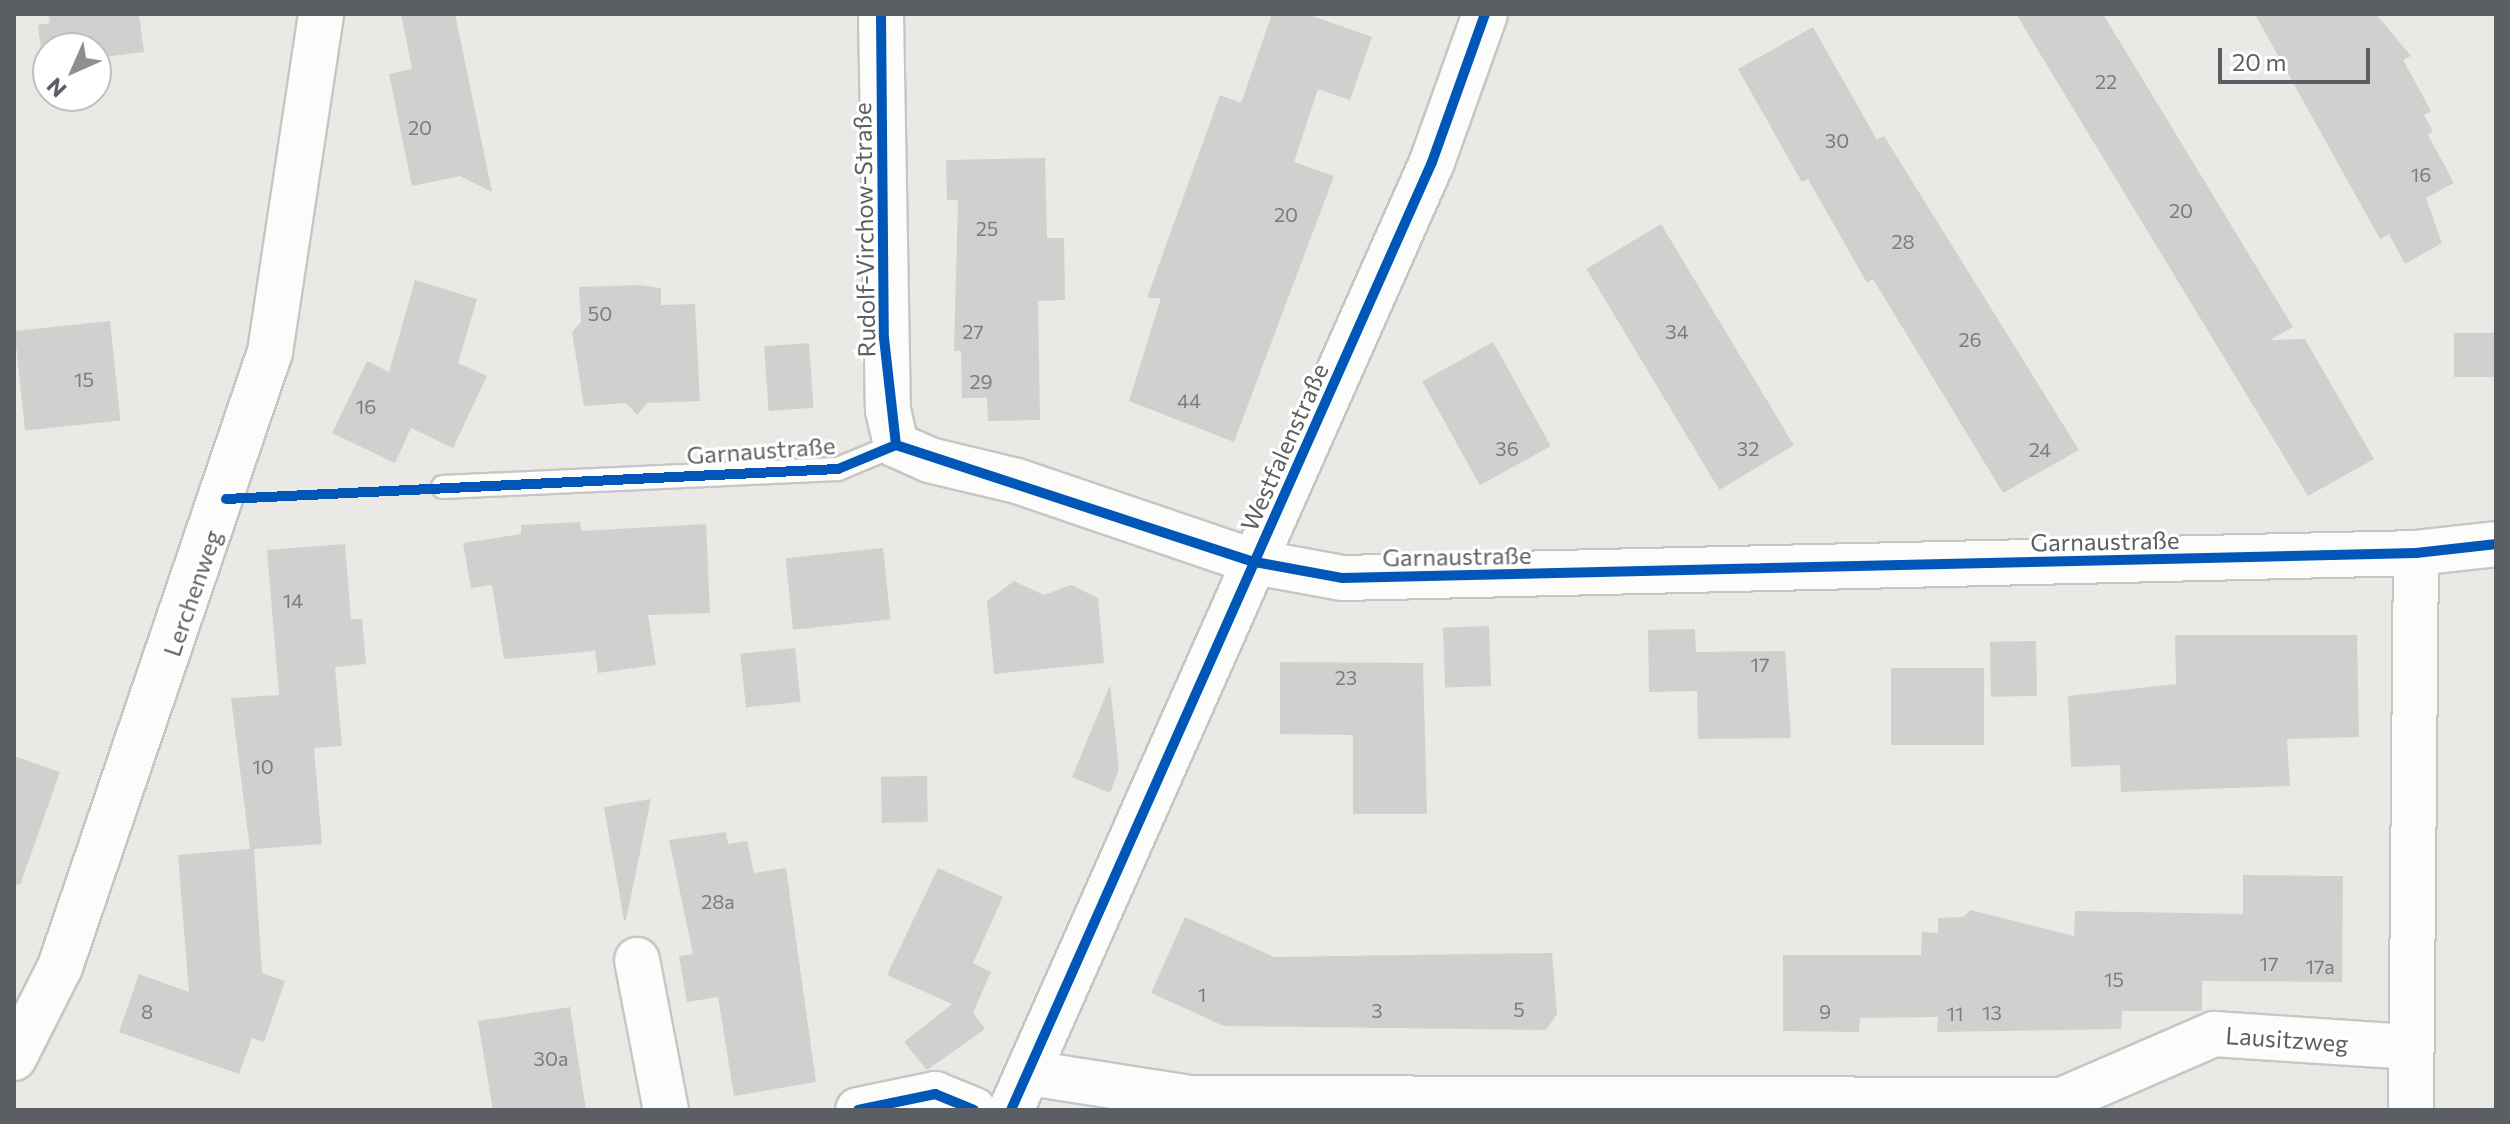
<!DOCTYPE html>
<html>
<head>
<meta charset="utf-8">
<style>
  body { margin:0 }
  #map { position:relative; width:2510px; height:1124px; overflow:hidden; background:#ebe9e5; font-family:Commissioner,sans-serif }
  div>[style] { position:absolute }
  .building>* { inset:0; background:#d1d0ce; transform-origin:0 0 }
  .roads { filter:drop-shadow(2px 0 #c7c6c6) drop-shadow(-2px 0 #c7c6c6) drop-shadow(0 2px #c7c6c6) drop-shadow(0 -2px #c7c6c6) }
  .service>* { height:22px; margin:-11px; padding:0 11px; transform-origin:11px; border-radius:11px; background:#fcfcfb }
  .minor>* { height:44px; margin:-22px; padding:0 22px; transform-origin:22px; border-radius:22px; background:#fcfcfb }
  .cycleway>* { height:10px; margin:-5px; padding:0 5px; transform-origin:5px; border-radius:5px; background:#0057b8 }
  span { translate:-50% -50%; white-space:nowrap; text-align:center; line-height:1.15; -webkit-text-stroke:6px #fff; paint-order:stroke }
  .number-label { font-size:20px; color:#7a7c7f }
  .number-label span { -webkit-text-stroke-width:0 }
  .street-label { font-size:24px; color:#5b5f63 }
  .frame { position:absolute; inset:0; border:16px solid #5b5f63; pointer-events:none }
  .north { position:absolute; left:32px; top:32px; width:80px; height:80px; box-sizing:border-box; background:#fff; border:2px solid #bdbfc1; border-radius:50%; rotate:225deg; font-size:22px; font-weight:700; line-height:32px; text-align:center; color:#5b5f63 }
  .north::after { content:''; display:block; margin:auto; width:28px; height:36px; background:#8d8f90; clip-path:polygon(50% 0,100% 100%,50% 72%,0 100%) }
  .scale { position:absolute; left:2218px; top:48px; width:152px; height:36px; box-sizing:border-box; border:4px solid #5b5f63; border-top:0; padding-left:10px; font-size:24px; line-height:28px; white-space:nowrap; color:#5b5f63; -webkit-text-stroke:6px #fff; paint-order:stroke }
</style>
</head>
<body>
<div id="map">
  <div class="building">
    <i style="clip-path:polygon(48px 14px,139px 14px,144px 52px,96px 58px,96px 48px,48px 48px,43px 65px,38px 25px,50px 23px)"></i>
    <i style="clip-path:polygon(401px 14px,455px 14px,492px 192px,460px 176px,412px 186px,389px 74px,412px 69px)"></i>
    <i style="clip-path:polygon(1272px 14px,1307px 14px,1372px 37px,1350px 100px,1318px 89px,1294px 162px,1334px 176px,1234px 442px,1129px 401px,1161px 298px,1147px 298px,1220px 95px,1241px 103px)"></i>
    <i style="clip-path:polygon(2016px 14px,2103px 14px,2293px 327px,2270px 340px,2305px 339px,2374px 459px,2308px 496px)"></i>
    <i style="clip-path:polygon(2255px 14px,2376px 14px,2411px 56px,2403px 60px,2431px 111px,2424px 115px,2433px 131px,2428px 135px,2454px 183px,2426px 198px,2442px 243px,2405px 264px,2389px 234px,2380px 239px)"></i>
    <i style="clip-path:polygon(1813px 27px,1877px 140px,1884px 136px,2079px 450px,2003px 493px,1873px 279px,1867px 283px,1808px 179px,1802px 182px,1738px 69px)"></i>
    <i style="clip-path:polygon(1045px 158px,1047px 238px,1064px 238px,1065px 300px,1038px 301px,1040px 420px,988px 421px,987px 398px,962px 398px,961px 351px,954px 351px,958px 200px,947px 200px,946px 160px)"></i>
    <i style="left:1661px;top:224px;width:258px;height:87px;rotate:59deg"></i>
    <i style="clip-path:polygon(415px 280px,477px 299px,458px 363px,487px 376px,453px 448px,411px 428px,395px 463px,332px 433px,367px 361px,389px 372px)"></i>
    <i style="clip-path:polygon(638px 285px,661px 288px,661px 305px,695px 304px,700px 401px,647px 403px,637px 415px,626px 403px,584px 406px,572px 332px,581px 322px,579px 287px)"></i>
    <i style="left:110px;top:321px;width:100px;height:96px;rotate:84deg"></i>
    <i style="left:2496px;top:333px;width:44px;height:42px;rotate:90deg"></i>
    <i style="left:1493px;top:342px;width:119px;height:81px;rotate:61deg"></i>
    <i style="left:809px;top:343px;width:65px;height:45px;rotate:86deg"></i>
    <i style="clip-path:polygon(580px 522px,581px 531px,706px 524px,710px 613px,648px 615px,656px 665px,598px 673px,595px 651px,504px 659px,492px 585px,471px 588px,463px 543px,521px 534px,521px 525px)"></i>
    <i style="clip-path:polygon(345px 544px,351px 619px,362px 619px,366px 664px,335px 667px,342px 746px,314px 748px,322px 844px,254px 849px,262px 973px,285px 981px,264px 1042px,252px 1038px,239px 1074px,119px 1032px,139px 974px,189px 992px,178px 855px,250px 849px,231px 698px,279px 695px,267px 550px)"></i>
    <i style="left:883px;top:548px;width:72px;height:98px;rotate:84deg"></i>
    <i style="clip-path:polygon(1014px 581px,1044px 595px,1071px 585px,1098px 598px,1104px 663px,994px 674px,987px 601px)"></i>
    <i style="left:1489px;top:626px;width:60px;height:46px;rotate:88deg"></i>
    <i style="clip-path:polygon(1695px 629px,1696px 652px,1785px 651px,1791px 738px,1698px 739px,1697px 691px,1649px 692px,1648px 630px)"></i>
    <i style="clip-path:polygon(2175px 635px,2357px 635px,2359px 737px,2287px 739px,2290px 786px,2121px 792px,2120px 765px,2071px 767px,2068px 696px,2176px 684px)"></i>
    <i style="left:2036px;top:641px;width:55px;height:46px;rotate:89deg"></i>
    <i style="left:795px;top:648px;width:54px;height:55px;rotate:84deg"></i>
    <i style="clip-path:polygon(1280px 662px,1423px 663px,1427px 814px,1353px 814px,1353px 735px,1280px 734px)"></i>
    <i style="left:1984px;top:668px;width:77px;height:93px;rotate:90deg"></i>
    <i style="clip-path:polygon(1110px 685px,1119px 769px,1110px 793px,1072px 777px)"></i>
    <i style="clip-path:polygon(14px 756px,60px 772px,20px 885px,14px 884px)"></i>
    <i style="left:927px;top:776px;width:46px;height:46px;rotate:89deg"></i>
    <i style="clip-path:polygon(651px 799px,626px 920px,624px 920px,604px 807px)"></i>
    <i style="clip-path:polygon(726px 832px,728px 844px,747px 841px,754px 873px,786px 868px,816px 1082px,734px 1096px,718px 997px,687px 1002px,679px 956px,693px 954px,669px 840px)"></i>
    <i style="clip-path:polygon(938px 868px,1003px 897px,973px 963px,991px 972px,973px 1013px,985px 1029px,927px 1070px,904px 1042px,952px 1004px,887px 975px)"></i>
    <i style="clip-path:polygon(2243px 875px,2343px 876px,2342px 982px,2202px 981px,2202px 1011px,2122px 1011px,2121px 1029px,1937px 1032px,1938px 1017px,1860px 1018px,1859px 1032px,1783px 1031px,1783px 955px,1921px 955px,1922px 932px,1938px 933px,1938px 918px,1963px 917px,1971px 910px,2074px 936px,2075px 911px,2243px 914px)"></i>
    <i style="clip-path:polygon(1185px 917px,1274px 957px,1552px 953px,1557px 1014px,1546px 1030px,1224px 1026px,1151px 993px)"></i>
    <i style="clip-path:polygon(570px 1007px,586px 1110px,493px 1110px,478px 1021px)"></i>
  </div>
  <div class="roads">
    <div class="service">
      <i style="left:443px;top:487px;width:395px;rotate:-2.6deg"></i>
      <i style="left:838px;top:469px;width:63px;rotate:-22.5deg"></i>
    </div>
    <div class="minor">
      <i style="left:881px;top:14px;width:396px;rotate:89deg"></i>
      <i style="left:888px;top:410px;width:36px;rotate:77deg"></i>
      <i style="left:896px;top:445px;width:36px;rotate:24deg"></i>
      <i style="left:929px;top:460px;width:90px;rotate:13.4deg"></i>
      <i style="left:1017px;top:481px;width:251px;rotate:18.8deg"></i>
      <i style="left:1255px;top:562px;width:88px;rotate:10.4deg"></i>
      <i style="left:1342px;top:578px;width:1074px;rotate:-1.33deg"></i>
      <i style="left:2416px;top:553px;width:81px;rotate:-6.4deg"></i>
      <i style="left:637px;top:960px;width:153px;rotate:79.1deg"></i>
      <i style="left:14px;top:1058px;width:102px;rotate:-63.2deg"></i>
      <i style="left:60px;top:967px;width:650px;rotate:-71.15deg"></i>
      <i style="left:270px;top:352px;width:342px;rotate:-81.4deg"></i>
      <i style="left:1030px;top:1073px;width:162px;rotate:8.9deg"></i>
      <i style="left:1190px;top:1098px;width:872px;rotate:0.13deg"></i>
      <i style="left:2062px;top:1100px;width:166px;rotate:-23.5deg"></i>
      <i style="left:2214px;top:1034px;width:194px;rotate:3.8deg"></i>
      <i style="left:858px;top:1110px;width:79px;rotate:-11.7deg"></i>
      <i style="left:935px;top:1094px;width:42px;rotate:22.3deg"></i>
      <i style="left:1011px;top:1110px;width:1037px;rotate:-66.05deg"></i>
      <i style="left:1432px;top:162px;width:157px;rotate:-70.3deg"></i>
      <i style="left:2411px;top:1110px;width:557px;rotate:-89.49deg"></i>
    </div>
  </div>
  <div class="cycleway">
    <i style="left:881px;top:14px;width:324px;rotate:89.5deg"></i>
    <i style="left:884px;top:338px;width:108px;rotate:83.6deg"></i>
    <i style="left:226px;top:499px;width:613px;rotate:-2.81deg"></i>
    <i style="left:838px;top:469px;width:63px;rotate:-22.5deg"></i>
    <i style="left:896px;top:445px;width:378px;rotate:18.1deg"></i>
    <i style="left:1255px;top:562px;width:88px;rotate:10.4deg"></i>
    <i style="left:1342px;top:578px;width:1074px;rotate:-1.33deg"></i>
    <i style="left:2416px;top:553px;width:81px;rotate:-6.4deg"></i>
    <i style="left:858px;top:1110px;width:79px;rotate:-11.7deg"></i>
    <i style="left:935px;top:1094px;width:42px;rotate:22.3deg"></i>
    <i style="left:1011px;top:1110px;width:1037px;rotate:-66.05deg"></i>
    <i style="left:1432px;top:162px;width:157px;rotate:-70.3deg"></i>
  </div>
  <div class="number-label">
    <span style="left:2106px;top:81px">22</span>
    <span style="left:420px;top:127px">20</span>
    <span style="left:1837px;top:140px">30</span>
    <span style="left:2421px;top:174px">16</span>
    <span style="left:2181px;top:210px">20</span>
    <span style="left:1286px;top:214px">20</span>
    <span style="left:987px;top:228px">25</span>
    <span style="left:1903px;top:241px">28</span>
    <span style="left:600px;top:313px">50</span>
    <span style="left:973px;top:331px">27</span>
    <span style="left:1677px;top:331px">34</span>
    <span style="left:1970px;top:339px">26</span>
    <span style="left:84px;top:379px">15</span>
    <span style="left:981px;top:381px">29</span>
    <span style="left:1189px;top:400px">44</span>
    <span style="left:366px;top:406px">16</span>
    <span style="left:1507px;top:448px">36</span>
    <span style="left:1748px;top:448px">32</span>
    <span style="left:2040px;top:449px">24</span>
    <span style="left:293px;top:600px">14</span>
    <span style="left:1760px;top:664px">17</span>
    <span style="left:1346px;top:677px">23</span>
    <span style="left:263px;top:766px">10</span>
    <span style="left:718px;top:901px">28a</span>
    <span style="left:2269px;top:963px">17</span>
    <span style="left:2320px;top:966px">17a</span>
    <span style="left:2114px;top:979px">15</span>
    <span style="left:1202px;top:994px">1</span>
    <span style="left:1519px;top:1009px">5</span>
    <span style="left:1377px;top:1010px">3</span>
    <span style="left:147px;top:1011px">8</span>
    <span style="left:1825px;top:1011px">9</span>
    <span style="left:1992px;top:1012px">13</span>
    <span style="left:1955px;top:1013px">11</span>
    <span style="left:551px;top:1058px">30a</span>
  </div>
  <div class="street-label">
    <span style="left:864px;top:230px;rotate:-91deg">Rudolf-Virchow-Straße</span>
    <span style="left:1284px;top:447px;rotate:-66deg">Westfalenstraße</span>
    <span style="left:761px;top:450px;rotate:-4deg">Garnaustraße</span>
    <span style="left:2105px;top:541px;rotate:-1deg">Garnaustraße</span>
    <span style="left:1457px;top:556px;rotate:-1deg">Garnaustraße</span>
    <span style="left:192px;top:593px;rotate:-71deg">Lerchenweg</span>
    <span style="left:2287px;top:1039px;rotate:4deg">Lausitzweg</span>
  </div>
  <div class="frame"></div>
  <div class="north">N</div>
  <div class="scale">20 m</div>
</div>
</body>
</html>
